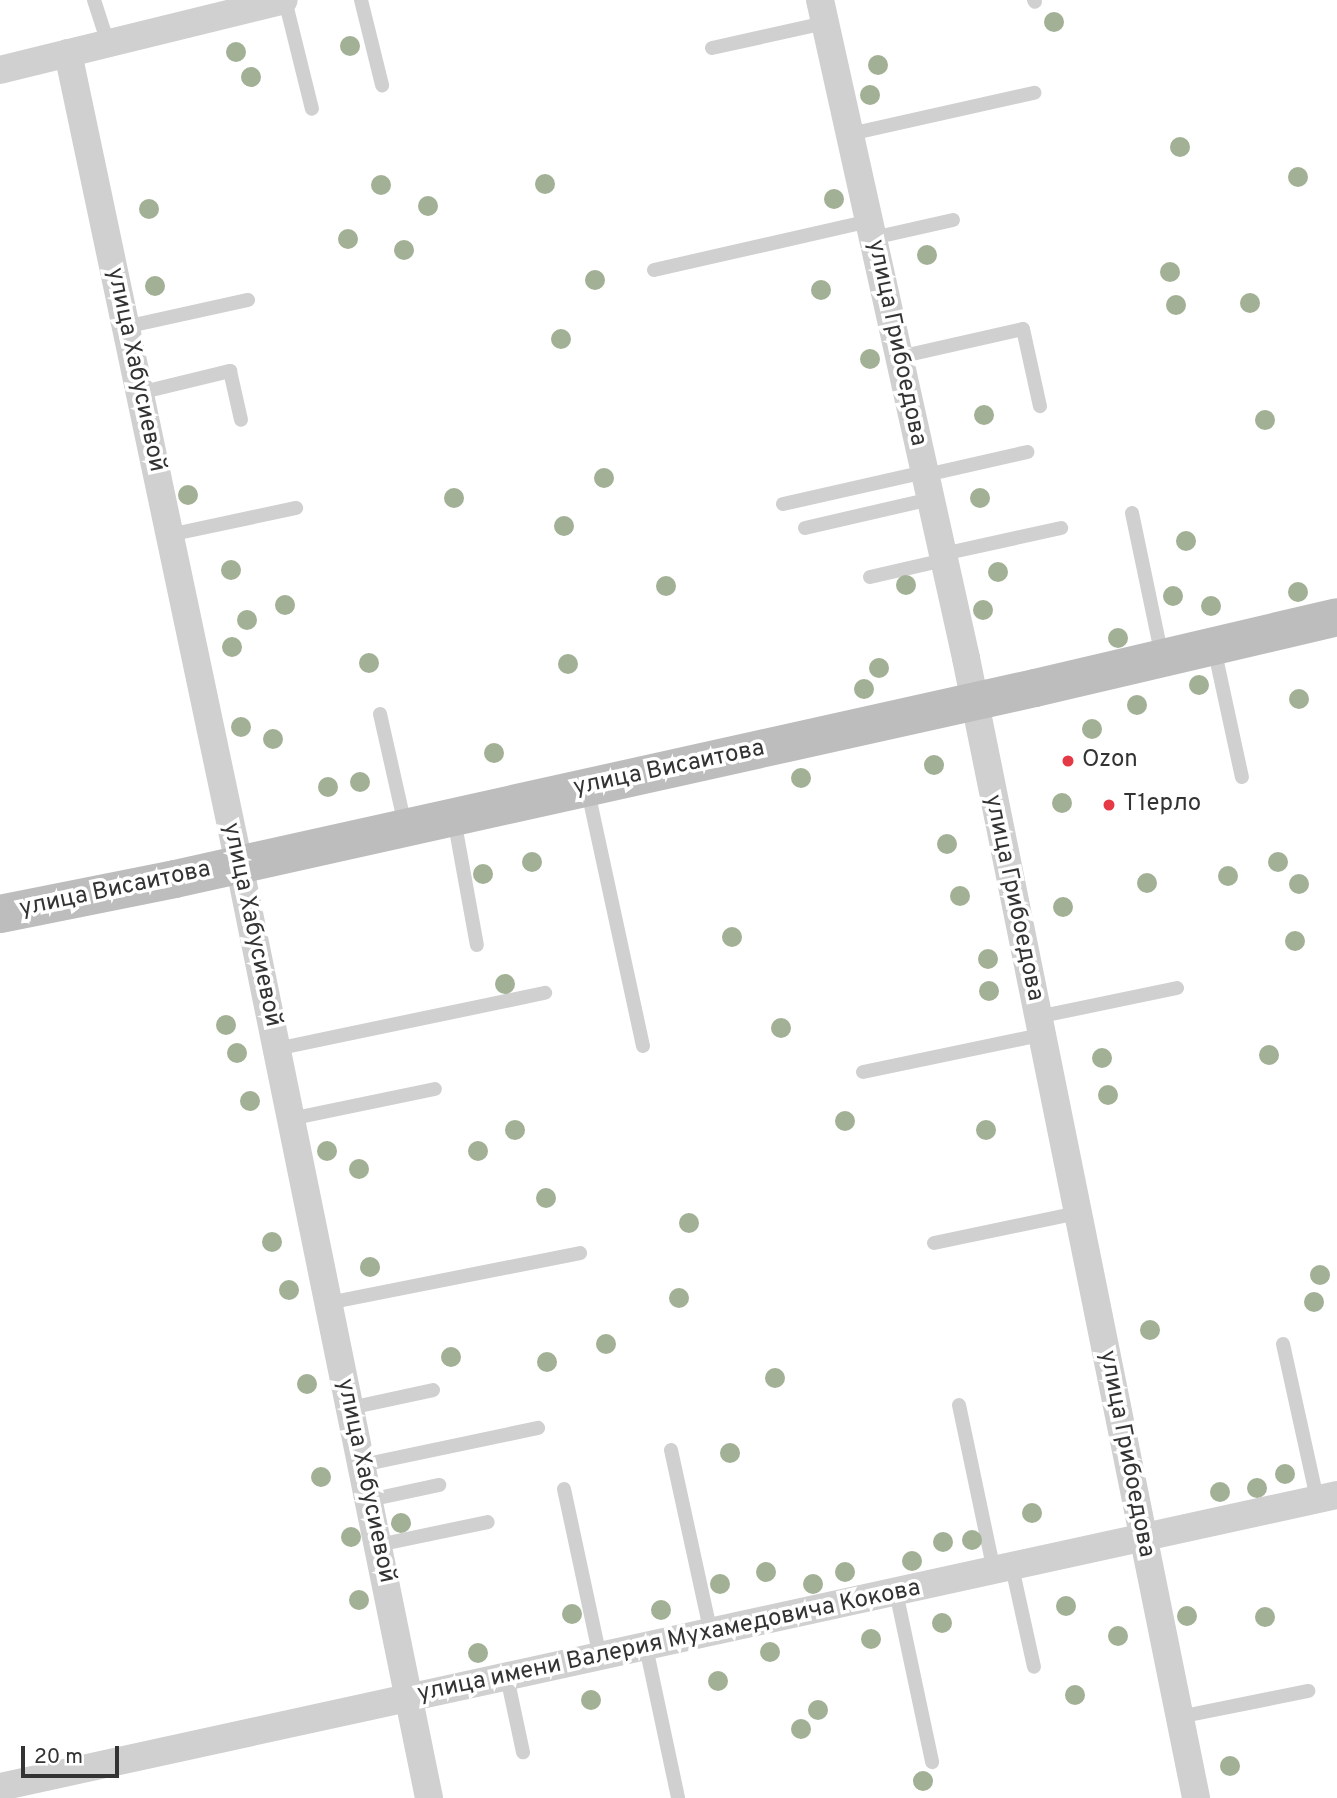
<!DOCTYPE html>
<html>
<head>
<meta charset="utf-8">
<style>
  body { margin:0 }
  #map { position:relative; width:1337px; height:1798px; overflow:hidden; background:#fff; font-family:Overpass,sans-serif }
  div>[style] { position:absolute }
  .service>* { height:14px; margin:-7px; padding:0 7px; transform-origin:7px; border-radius:7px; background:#d0d0d0 }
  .minor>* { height:28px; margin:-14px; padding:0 14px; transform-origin:14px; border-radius:14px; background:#d0d0d0 }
  .secondary>* { height:38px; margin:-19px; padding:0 19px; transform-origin:19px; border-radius:19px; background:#bdbdbd }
  .trees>* { width:20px; height:20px; margin:-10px; border-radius:50%; background:#a2b095 }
  .dots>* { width:19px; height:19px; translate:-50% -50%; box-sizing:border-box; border:4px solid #fff; border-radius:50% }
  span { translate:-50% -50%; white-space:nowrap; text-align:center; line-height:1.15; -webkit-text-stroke:7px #fff; paint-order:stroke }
  .street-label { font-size:24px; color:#333 }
  .poi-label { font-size:24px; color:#333 }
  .left { translate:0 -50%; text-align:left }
  .scale { position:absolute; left:21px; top:1746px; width:98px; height:32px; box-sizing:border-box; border:4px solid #333; border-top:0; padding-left:9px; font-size:21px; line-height:24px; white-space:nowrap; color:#333; -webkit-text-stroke:5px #fff; paint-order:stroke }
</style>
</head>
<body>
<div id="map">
  <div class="service">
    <i style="left:94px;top:0;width:45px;rotate:72deg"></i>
    <i style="left:285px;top:0;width:112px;rotate:76.1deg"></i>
    <i style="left:361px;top:0;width:88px;rotate:76.1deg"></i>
    <i style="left:1034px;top:0;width:2px;rotate:63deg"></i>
    <i style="left:712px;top:48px;width:116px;rotate:-12.5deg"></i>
    <i style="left:850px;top:134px;width:189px;rotate:-12.6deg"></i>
    <i style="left:873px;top:238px;width:82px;rotate:-12.7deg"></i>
    <i style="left:654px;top:270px;width:221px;rotate:-12.8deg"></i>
    <i style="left:125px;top:327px;width:126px;rotate:-12.4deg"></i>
    <i style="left:899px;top:357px;width:127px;rotate:-12.7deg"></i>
    <i style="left:1023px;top:329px;width:79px;rotate:77.6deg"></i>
    <i style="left:139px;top:393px;width:94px;rotate:-13.6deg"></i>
    <i style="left:230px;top:371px;width:50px;rotate:77.3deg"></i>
    <i style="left:926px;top:475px;width:104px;rotate:-12.8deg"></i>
    <i style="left:783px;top:504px;width:146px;rotate:-12.7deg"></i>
    <i style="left:1132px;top:513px;width:146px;rotate:78.2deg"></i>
    <i style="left:805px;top:528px;width:129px;rotate:-13deg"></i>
    <i style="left:169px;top:535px;width:130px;rotate:-12deg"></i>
    <i style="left:943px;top:554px;width:121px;rotate:-12.4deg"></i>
    <i style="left:870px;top:577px;width:76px;rotate:-12.9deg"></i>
    <i style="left:1214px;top:648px;width:132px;rotate:77.8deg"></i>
    <i style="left:380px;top:714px;width:114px;rotate:77.3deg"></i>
    <i style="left:587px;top:787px;width:265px;rotate:77.8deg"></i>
    <i style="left:454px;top:819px;width:128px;rotate:79.7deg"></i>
    <i style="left:1037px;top:1017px;width:143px;rotate:-11.7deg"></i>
    <i style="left:276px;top:1049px;width:275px;rotate:-11.8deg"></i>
    <i style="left:863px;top:1072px;width:181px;rotate:-11.8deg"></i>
    <i style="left:290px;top:1119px;width:148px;rotate:-11.7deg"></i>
    <i style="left:934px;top:1243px;width:146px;rotate:-11.8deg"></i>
    <i style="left:328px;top:1303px;width:257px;rotate:-11.2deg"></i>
    <i style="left:1283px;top:1344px;width:159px;rotate:77.6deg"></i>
    <i style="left:959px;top:1405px;width:170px;rotate:78.1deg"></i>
    <i style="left:350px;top:1408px;width:85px;rotate:-12.2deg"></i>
    <i style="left:671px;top:1450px;width:187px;rotate:77.7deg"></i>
    <i style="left:362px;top:1465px;width:180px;rotate:-11.9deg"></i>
    <i style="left:564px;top:1489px;width:172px;rotate:77.9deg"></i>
    <i style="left:369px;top:1500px;width:72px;rotate:-12.1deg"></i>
    <i style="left:378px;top:1545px;width:112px;rotate:-11.8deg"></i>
    <i style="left:1012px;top:1567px;width:102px;rotate:77.6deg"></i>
    <i style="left:896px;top:1592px;width:174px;rotate:78deg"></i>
    <i style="left:646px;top:1647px;width:154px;rotate:78deg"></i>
    <i style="left:507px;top:1677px;width:77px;rotate:78deg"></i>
    <i style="left:1179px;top:1717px;width:132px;rotate:-11.4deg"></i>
  </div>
  <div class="minor">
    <i style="left:820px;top:0;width:674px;rotate:77.49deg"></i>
    <i style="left:966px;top:658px;width:1163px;rotate:78.59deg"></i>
    <i style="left:68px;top:53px;width:829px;rotate:78.09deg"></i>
    <i style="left:239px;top:864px;width:953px;rotate:78.5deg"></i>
    <i style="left:0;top:70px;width:292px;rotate:-13.8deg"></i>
    <i style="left:0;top:1787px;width:1369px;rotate:-12.32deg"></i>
  </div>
  <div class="secondary">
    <i style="left:0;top:914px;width:178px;rotate:-11.3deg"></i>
    <i style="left:175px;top:879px;width:881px;rotate:-12.52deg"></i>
    <i style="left:1035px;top:688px;width:310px;rotate:-13.2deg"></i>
  </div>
  <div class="trees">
    <i style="left:1054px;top:22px"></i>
    <i style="left:350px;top:46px"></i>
    <i style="left:236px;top:52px"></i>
    <i style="left:878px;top:65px"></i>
    <i style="left:251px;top:77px"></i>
    <i style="left:870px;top:95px"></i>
    <i style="left:1180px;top:147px"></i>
    <i style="left:1298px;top:177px"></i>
    <i style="left:545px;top:184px"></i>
    <i style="left:381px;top:185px"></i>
    <i style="left:834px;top:199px"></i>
    <i style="left:428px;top:206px"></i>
    <i style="left:149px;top:209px"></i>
    <i style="left:348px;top:239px"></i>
    <i style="left:404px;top:250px"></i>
    <i style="left:927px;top:255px"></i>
    <i style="left:1170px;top:272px"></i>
    <i style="left:595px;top:280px"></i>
    <i style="left:155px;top:286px"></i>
    <i style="left:821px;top:290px"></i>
    <i style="left:1250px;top:303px"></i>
    <i style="left:1176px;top:305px"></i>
    <i style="left:561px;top:339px"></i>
    <i style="left:870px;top:359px"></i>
    <i style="left:984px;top:415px"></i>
    <i style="left:1265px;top:420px"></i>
    <i style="left:604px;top:478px"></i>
    <i style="left:188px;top:495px"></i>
    <i style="left:454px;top:498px"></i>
    <i style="left:980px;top:498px"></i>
    <i style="left:564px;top:526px"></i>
    <i style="left:1186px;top:541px"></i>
    <i style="left:231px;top:570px"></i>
    <i style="left:998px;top:572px"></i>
    <i style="left:906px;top:585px"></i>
    <i style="left:666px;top:586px"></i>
    <i style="left:1298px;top:592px"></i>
    <i style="left:1173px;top:596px"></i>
    <i style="left:285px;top:605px"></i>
    <i style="left:1211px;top:606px"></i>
    <i style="left:983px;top:610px"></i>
    <i style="left:247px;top:620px"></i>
    <i style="left:1118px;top:638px"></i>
    <i style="left:232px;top:647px"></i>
    <i style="left:369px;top:663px"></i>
    <i style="left:568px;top:664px"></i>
    <i style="left:879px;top:668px"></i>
    <i style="left:1199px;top:685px"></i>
    <i style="left:864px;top:689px"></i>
    <i style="left:1299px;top:699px"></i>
    <i style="left:1137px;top:705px"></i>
    <i style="left:241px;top:727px"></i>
    <i style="left:1092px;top:729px"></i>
    <i style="left:273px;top:739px"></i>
    <i style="left:494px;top:753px"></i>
    <i style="left:934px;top:765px"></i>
    <i style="left:801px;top:778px"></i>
    <i style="left:360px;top:782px"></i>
    <i style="left:328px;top:787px"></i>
    <i style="left:1062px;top:803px"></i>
    <i style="left:947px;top:844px"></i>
    <i style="left:532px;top:862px"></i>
    <i style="left:1278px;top:862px"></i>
    <i style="left:483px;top:874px"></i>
    <i style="left:1228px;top:876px"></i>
    <i style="left:1147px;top:883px"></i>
    <i style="left:1299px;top:884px"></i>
    <i style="left:960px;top:896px"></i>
    <i style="left:1063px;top:907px"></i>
    <i style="left:732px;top:937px"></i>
    <i style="left:1295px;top:941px"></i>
    <i style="left:988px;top:959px"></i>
    <i style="left:505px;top:984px"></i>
    <i style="left:989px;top:991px"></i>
    <i style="left:226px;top:1025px"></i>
    <i style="left:781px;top:1028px"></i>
    <i style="left:237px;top:1053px"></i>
    <i style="left:1269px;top:1055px"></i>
    <i style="left:1102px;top:1058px"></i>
    <i style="left:1108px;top:1095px"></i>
    <i style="left:250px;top:1101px"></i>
    <i style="left:845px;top:1121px"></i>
    <i style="left:515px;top:1130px"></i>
    <i style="left:986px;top:1130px"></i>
    <i style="left:327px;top:1151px"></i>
    <i style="left:478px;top:1151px"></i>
    <i style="left:359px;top:1169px"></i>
    <i style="left:546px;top:1198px"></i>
    <i style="left:689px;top:1223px"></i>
    <i style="left:272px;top:1242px"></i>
    <i style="left:370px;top:1267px"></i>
    <i style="left:1320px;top:1275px"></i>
    <i style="left:289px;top:1290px"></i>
    <i style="left:679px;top:1298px"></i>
    <i style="left:1314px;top:1302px"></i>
    <i style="left:1150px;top:1330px"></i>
    <i style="left:606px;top:1344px"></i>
    <i style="left:451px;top:1357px"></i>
    <i style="left:547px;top:1362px"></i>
    <i style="left:775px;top:1378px"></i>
    <i style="left:307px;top:1384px"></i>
    <i style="left:730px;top:1453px"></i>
    <i style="left:1285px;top:1474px"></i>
    <i style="left:321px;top:1477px"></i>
    <i style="left:1257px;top:1488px"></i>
    <i style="left:1220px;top:1492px"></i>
    <i style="left:1032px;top:1513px"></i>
    <i style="left:401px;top:1523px"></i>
    <i style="left:351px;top:1537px"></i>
    <i style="left:972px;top:1540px"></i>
    <i style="left:943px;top:1542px"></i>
    <i style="left:912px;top:1561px"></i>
    <i style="left:766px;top:1572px"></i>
    <i style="left:845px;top:1572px"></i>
    <i style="left:720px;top:1584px"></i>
    <i style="left:813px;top:1584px"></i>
    <i style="left:359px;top:1600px"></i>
    <i style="left:1066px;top:1606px"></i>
    <i style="left:661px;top:1610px"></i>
    <i style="left:572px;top:1614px"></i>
    <i style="left:1187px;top:1616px"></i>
    <i style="left:1265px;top:1617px"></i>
    <i style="left:942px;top:1623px"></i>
    <i style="left:1118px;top:1636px"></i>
    <i style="left:871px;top:1639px"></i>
    <i style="left:770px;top:1652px"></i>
    <i style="left:478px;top:1653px"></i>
    <i style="left:718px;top:1681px"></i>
    <i style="left:1075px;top:1695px"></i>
    <i style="left:591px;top:1700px"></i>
    <i style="left:818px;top:1710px"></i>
    <i style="left:801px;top:1729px"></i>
    <i style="left:1230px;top:1766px"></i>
    <i style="left:923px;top:1781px"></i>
  </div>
  <div class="dots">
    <i style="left:1068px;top:761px;background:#e63946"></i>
    <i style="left:1109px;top:805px;background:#e63946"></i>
  </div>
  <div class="street-label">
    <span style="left:896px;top:343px;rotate:78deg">улица Грибоедова</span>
    <span style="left:135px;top:370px;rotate:78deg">улица Хабусиевой</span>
    <span style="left:669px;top:769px;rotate:-12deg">улица Висаитова</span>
    <span style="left:115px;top:890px;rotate:-12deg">улица Висаитова</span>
    <span style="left:1013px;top:898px;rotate:78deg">улица Грибоедова</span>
    <span style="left:251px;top:925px;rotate:78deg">улица Хабусиевой</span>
    <span style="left:1126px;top:1454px;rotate:79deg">улица Грибоедова</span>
    <span style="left:365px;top:1481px;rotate:78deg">улица Хабусиевой</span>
    <span style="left:669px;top:1642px;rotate:-12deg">улица имени Валерия Мухамедовича Кокова</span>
  </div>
  <div class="poi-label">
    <span class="left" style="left:1082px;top:761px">Ozon</span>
    <span class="left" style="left:1123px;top:805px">Т1ерло</span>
  </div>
  <div class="scale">20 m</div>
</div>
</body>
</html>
